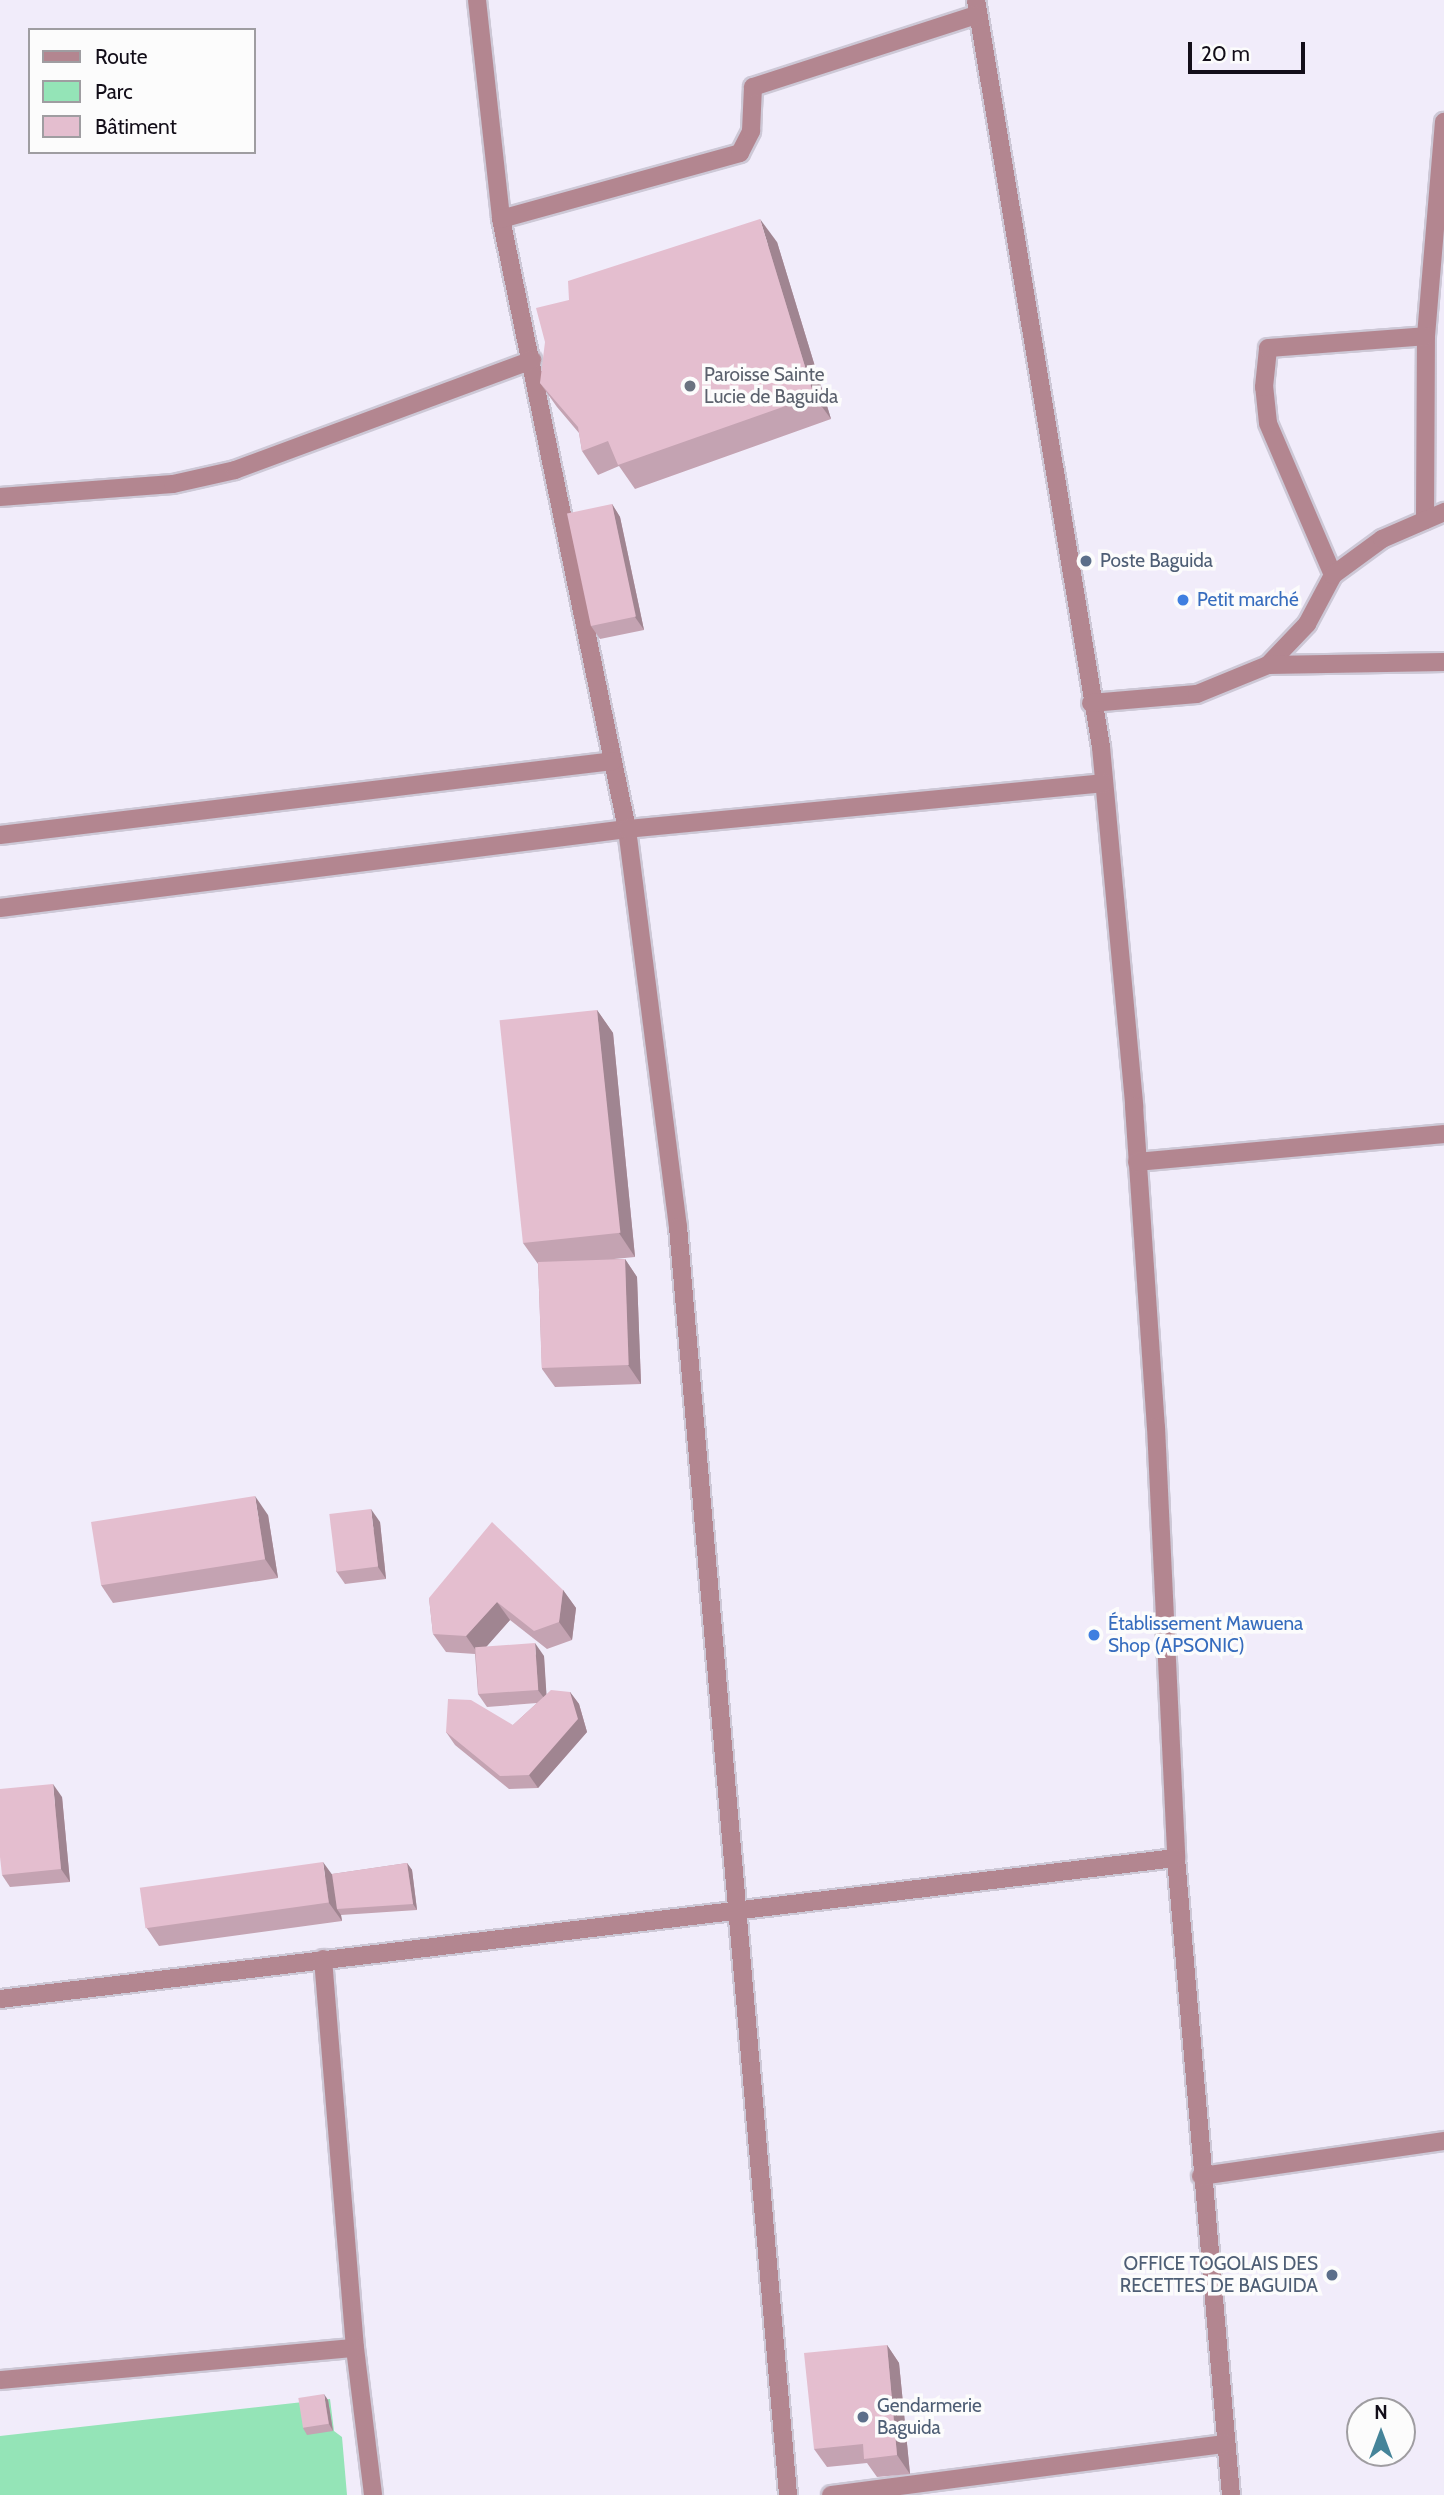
<!DOCTYPE html>
<html>
<head>
<meta charset="utf-8">
<style>
  body { margin:0 }
  #map { position:relative; width:1444px; height:2495px; overflow:hidden; background:#f1ecfa; font-family:Cabin,sans-serif }
  div>[style] { position:absolute }
  .green>* { inset:0; background:#94e4b7 }
  .roads { filter:drop-shadow(2px 0 #cdc8d6) drop-shadow(-2px 0 #cdc8d6) drop-shadow(0 2px #cdc8d6) drop-shadow(0 -2px #cdc8d6) }
  .minor>* { height:18px; margin:-9px; padding:0 9px; transform-origin:9px; border-radius:9px; background:#b38690 }
  .wall>* { inset:0; background:#c4a3b2 }
  .shaded-wall>* { inset:0; background:#a08591 }
  .building>* { inset:0; background:#e4becf; transform-origin:0 0 }
  .dots>* { width:19px; height:19px; translate:-50% -50%; box-sizing:border-box; border:4px solid #fcfcfc; border-radius:50% }
  span { translate:-50% -50%; white-space:nowrap; text-align:center; line-height:1.15; -webkit-text-stroke:7px #fcfcfc; paint-order:stroke }
  .worship-label { font-size:19px; color:#5b616d }
  .left { translate:0 -50%; text-align:left }
  .service-label { font-size:19px; color:#4e5e75 }
  .right { translate:-100% -50%; text-align:right }
  .shop-label { font-size:19px; color:#366cbe }
  .legend { position:absolute; left:28px; top:28px; width:228px; height:126px; box-sizing:border-box; background:#fcfcfc; border:2px solid #9f9da1; margin:0; padding:9px 12px; list-style:none; font-size:21px; color:#130e19 }
  .legend li { display:flex; align-items:center; gap:14px; height:35px }
  .legend b { width:35px; border:2px solid #9f9da1 }
  .north { position:absolute; left:1346px; top:2397px; width:70px; height:70px; box-sizing:border-box; background:#fcfcfc; border:2px solid #9f9da1; border-radius:50%; rotate:0deg; font-size:19px; font-weight:700; line-height:28px; text-align:center; color:#130e19 }
  .north::after { content:''; display:block; margin:auto; width:24px; height:32px; background:#458499; clip-path:polygon(50% 0,100% 100%,50% 72%,0 100%) }
  .scale { position:absolute; left:1188px; top:42px; width:117px; height:32px; box-sizing:border-box; border:4px solid #130e19; border-top:0; padding-left:9px; font-size:21px; line-height:24px; white-space:nowrap; color:#130e19; -webkit-text-stroke:5px #fcfcfc; paint-order:stroke }
</style>
</head>
<body>
<div id="map">
  <div class="green">
    <i style="clip-path:polygon(330px 2399px,334px 2431px,342px 2437px,347px 2495px,0 2495px,0 2436px)"></i>
  </div>
  <div class="roads">
    <div class="minor">
      <i style="left:477px;top:0;width:220px;rotate:83.7deg"></i>
      <i style="left:501px;top:219px;width:623px;rotate:78.33deg"></i>
      <i style="left:627px;top:829px;width:401px;rotate:82.7deg"></i>
      <i style="left:678px;top:1227px;width:1273px;rotate:85.04deg"></i>
      <i style="left:976px;top:0;width:757px;rotate:80.5deg"></i>
      <i style="left:1101px;top:747px;width:361px;rotate:84.7deg"></i>
      <i style="left:1134px;top:1106px;width:322px;rotate:86.1deg"></i>
      <i style="left:1156px;top:1427px;width:431px;rotate:87.3deg"></i>
      <i style="left:1176px;top:1858px;width:639px;rotate:85.07deg"></i>
      <i style="left:501px;top:219px;width:248px;rotate:-15.4deg"></i>
      <i style="left:740px;top:153px;width:25px;rotate:-63deg"></i>
      <i style="left:751px;top:131px;width:44px;rotate:-87.4deg"></i>
      <i style="left:753px;top:87px;width:234px;rotate:-17.9deg"></i>
      <i style="left:0;top:497px;width:173px;rotate:-4.3deg"></i>
      <i style="left:173px;top:484px;width:64px;rotate:-12.7deg"></i>
      <i style="left:235px;top:470px;width:317px;rotate:-20.3deg"></i>
      <i style="left:1425px;top:520px;width:184px;rotate:-89.7deg"></i>
      <i style="left:1426px;top:336px;width:215px;rotate:-85.2deg"></i>
      <i style="left:1333px;top:575px;width:165px;rotate:-113.2deg"></i>
      <i style="left:1268px;top:423px;width:36px;rotate:-96deg"></i>
      <i style="left:1264px;top:387px;width:39px;rotate:-84deg"></i>
      <i style="left:1268px;top:348px;width:158px;rotate:-4.3deg"></i>
      <i style="left:1268px;top:665px;width:57px;rotate:-46.4deg"></i>
      <i style="left:1307px;top:624px;width:55px;rotate:-62deg"></i>
      <i style="left:1333px;top:575px;width:61px;rotate:-36.3deg"></i>
      <i style="left:1382px;top:539px;width:68px;rotate:-23.5deg"></i>
      <i style="left:1091px;top:703px;width:106px;rotate:-4.9deg"></i>
      <i style="left:1197px;top:694px;width:77px;rotate:-22.2deg"></i>
      <i style="left:1268px;top:665px;width:176px;rotate:-1deg"></i>
      <i style="left:0;top:835px;width:617px;rotate:-6.88deg"></i>
      <i style="left:0;top:908px;width:632px;rotate:-7.18deg"></i>
      <i style="left:627px;top:829px;width:479px;rotate:-5.5deg"></i>
      <i style="left:1137px;top:1162px;width:308px;rotate:-5.2deg"></i>
      <i style="left:323px;top:1959px;width:390px;rotate:85.3deg"></i>
      <i style="left:355px;top:2348px;width:148px;rotate:83deg"></i>
      <i style="left:0;top:1999px;width:1184px;rotate:-6.84deg"></i>
      <i style="left:1201px;top:2176px;width:246px;rotate:-8.2deg"></i>
      <i style="left:0;top:2380px;width:356px;rotate:-5.2deg"></i>
      <i style="left:831px;top:2495px;width:398px;rotate:-7.4deg"></i>
    </div>
  </div>
  <div class="wall">
    <i style="clip-path:polygon(777px 242px,831px 419px,635px 489px,619px 466px,598px 475px,582px 451px,579px 433px,557px 407px,540px 383px,569px 300px)"></i>
    <i style="clip-path:polygon(612px 504px,620px 517px,644px 630px,600px 639px,591px 626px)"></i>
    <i style="clip-path:polygon(597px 1010px,613px 1033px,635px 1257px,614px 1259px,625px 1259px,637px 1277px,641px 1384px,555px 1387px,542px 1369px,538px 1264px,523px 1243px)"></i>
    <i style="clip-path:polygon(268px 1515px,278px 1578px,113px 1603px,101px 1585px)"></i>
    <i style="clip-path:polygon(380px 1522px,386px 1579px,345px 1584px,336px 1571px)"></i>
    <i style="clip-path:polygon(563px 1590px,576px 1608px,572px 1640px,547px 1649px,510px 1620px,486px 1647px,544px 1656px,546px 1695px,570px 1692px,579px 1704px,587px 1732px,538px 1788px,509px 1789px,455px 1745px,446px 1732px,513px 1725px,537px 1703px,487px 1707px,478px 1694px,475px 1654px,446px 1652px,433px 1634px,429px 1598px)"></i>
    <i style="clip-path:polygon(62px 1797px,70px 1882px,10px 1887px,2px 1875px)"></i>
    <i style="clip-path:polygon(407px 1863px,412px 1870px,417px 1910px,341px 1915px,342px 1921px,159px 1946px,146px 1927px,332px 1874px)"></i>
    <i style="clip-path:polygon(887px 2345px,899px 2363px,910px 2474px,877px 2477px,867px 2463px,827px 2467px,814px 2449px)"></i>
    <i style="clip-path:polygon(328px 2400px,333px 2431px,307px 2435px,303px 2428px)"></i>
  </div>
  <div class="shaded-wall">
    <i style="clip-path:polygon(760px 219px,777px 242px,831px 419px,814px 396px)"></i>
    <i style="clip-path:polygon(612px 504px,620px 517px,644px 630px,635px 617px)"></i>
    <i style="clip-path:polygon(597px 1010px,613px 1033px,635px 1257px,619px 1233px)"></i>
    <i style="clip-path:polygon(625px 1259px,637px 1277px,641px 1384px,628px 1365px)"></i>
    <i style="clip-path:polygon(255px 1496px,268px 1515px,278px 1578px,265px 1559px)"></i>
    <i style="clip-path:polygon(371px 1509px,380px 1522px,386px 1579px,378px 1567px)"></i>
    <i style="clip-path:polygon(563px 1590px,576px 1608px,572px 1640px,559px 1622px)"></i>
    <i style="clip-path:polygon(497px 1602px,510px 1620px,479px 1655px,466px 1636px)"></i>
    <i style="clip-path:polygon(535px 1643px,544px 1656px,547px 1702px,538px 1690px)"></i>
    <i style="clip-path:polygon(570px 1692px,579px 1704px,587px 1732px,538px 1788px,529px 1775px)"></i>
    <i style="clip-path:polygon(53px 1784px,62px 1797px,70px 1882px,61px 1869px)"></i>
    <i style="clip-path:polygon(323px 1862px,336px 1880px,337px 1909px,341px 1915px,342px 1921px,329px 1903px)"></i>
    <i style="clip-path:polygon(407px 1863px,412px 1870px,417px 1910px,413px 1904px)"></i>
    <i style="clip-path:polygon(887px 2345px,899px 2363px,910px 2474px,897px 2455px)"></i>
    <i style="clip-path:polygon(324px 2394px,328px 2400px,333px 2431px,329px 2424px)"></i>
  </div>
  <div class="building">
    <i style="clip-path:polygon(760px 219px,814px 396px,618px 465px,608px 441px,582px 451px,578px 427px,540px 383px,545px 342px,536px 308px,569px 300px,568px 281px)"></i>
    <i style="left:612px;top:504px;width:115px;height:46px;rotate:78deg"></i>
    <i style="left:597px;top:1010px;width:224px;height:98px;rotate:84deg"></i>
    <i style="left:625px;top:1259px;width:106px;height:87px;rotate:88deg"></i>
    <i style="left:255px;top:1496px;width:64px;height:166px;rotate:81deg"></i>
    <i style="left:371px;top:1509px;width:58px;height:42px;rotate:83deg"></i>
    <i style="clip-path:polygon(492px 1522px,563px 1590px,559px 1622px,534px 1631px,497px 1602px,466px 1636px,433px 1634px,429px 1598px)"></i>
    <i style="left:535px;top:1643px;width:47px;height:60px;rotate:86deg"></i>
    <i style="clip-path:polygon(551px 1690px,570px 1692px,578px 1719px,529px 1775px,500px 1776px,446px 1732px,448px 1699px,471px 1700px,513px 1725px)"></i>
    <i style="clip-path:polygon(53px 1784px,61px 1869px,2px 1875px,0 1857px,0 1789px)"></i>
    <i style="left:323px;top:1862px;width:41px;height:185px;rotate:82deg"></i>
    <i style="clip-path:polygon(407px 1863px,413px 1904px,337px 1909px,332px 1874px)"></i>
    <i style="clip-path:polygon(887px 2345px,897px 2455px,864px 2459px,863px 2444px,814px 2449px,804px 2353px)"></i>
    <i style="left:324px;top:2394px;width:30px;height:26px;rotate:81deg"></i>
  </div>
  <div class="dots">
    <i style="left:690px;top:386px;background:#6b7280"></i>
    <i style="left:1086px;top:561px;background:#5c6f8a"></i>
    <i style="left:1183px;top:600px;background:#3f7fe0"></i>
    <i style="left:1094px;top:1635px;background:#3f7fe0"></i>
    <i style="left:1332px;top:2275px;background:#5c6f8a"></i>
    <i style="left:863px;top:2417px;background:#5c6f8a"></i>
  </div>
  <div class="worship-label">
    <span class="left" style="left:704px;top:386px">Paroisse Sainte<br>Lucie de Baguida</span>
  </div>
  <div class="service-label">
    <span class="left" style="left:1100px;top:561px">Poste Baguida</span>
    <span class="right" style="left:1318px;top:2275px">OFFICE TOGOLAIS DES<br>RECETTES DE BAGUIDA</span>
    <span class="left" style="left:877px;top:2417px">Gendarmerie<br>Baguida</span>
  </div>
  <div class="shop-label">
    <span class="left" style="left:1197px;top:600px">Petit marché</span>
    <span class="left" style="left:1108px;top:1635px">Établissement Mawuena<br>Shop (APSONIC)</span>
  </div>
  <ul class="legend">
  <li><b style="height:9px;background:#b38690"></b>Route</li>
  <li><b style="height:19px;background:#94e4b7"></b>Parc</li>
  <li><b style="height:19px;background:#e4becf"></b>Bâtiment</li>
  </ul>
  <div class="north">N</div>
  <div class="scale">20 m</div>
</div>
</body>
</html>
